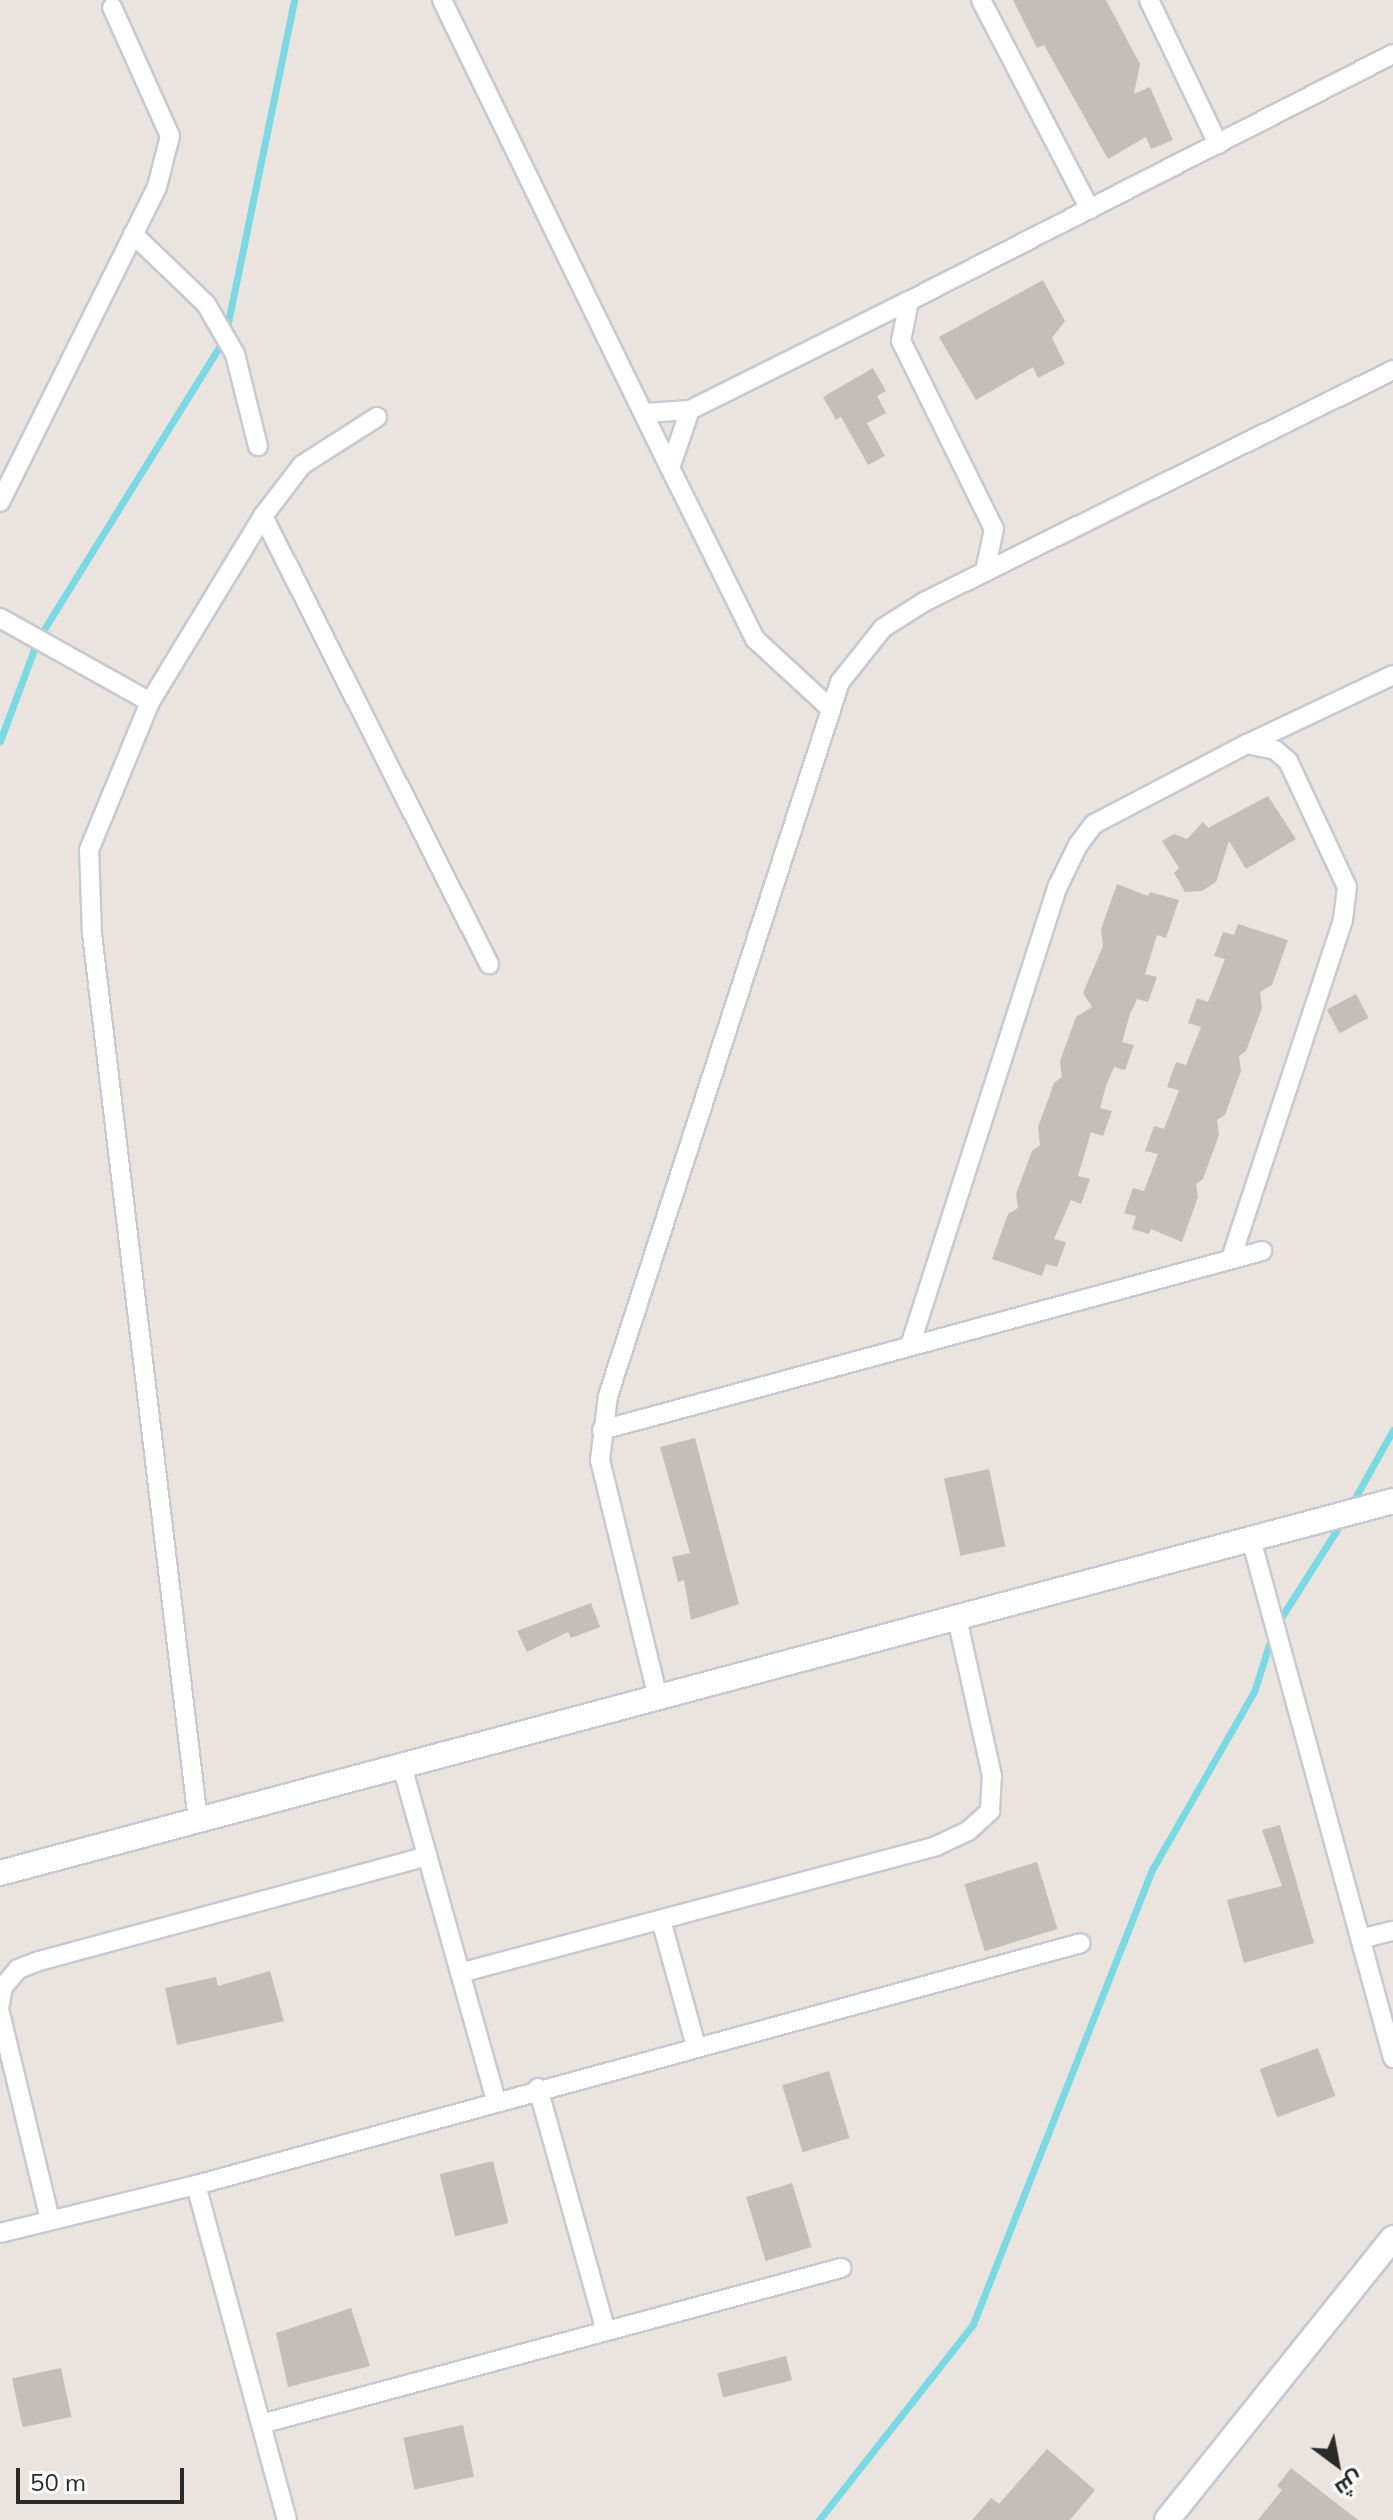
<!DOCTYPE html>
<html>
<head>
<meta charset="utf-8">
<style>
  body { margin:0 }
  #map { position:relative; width:1393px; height:2520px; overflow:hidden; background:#ebe3de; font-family:Mulish,Cairo,sans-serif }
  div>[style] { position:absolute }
  .stream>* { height:7px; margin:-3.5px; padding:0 3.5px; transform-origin:3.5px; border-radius:3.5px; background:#79dae5 }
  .building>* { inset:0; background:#c4beb9; transform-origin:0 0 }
  .roads { filter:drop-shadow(2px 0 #c5cad3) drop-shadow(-2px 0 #c5cad3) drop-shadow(0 2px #c5cad3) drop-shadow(0 -2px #c5cad3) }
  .minor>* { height:18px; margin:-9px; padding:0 9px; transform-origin:9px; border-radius:9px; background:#fff }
  .tertiary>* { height:24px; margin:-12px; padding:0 12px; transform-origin:12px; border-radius:12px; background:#fff }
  span { translate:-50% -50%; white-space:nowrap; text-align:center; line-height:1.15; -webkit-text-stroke:6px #fff; paint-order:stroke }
  .north { position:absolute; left:1297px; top:2424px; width:80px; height:80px; -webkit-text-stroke:6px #fff; paint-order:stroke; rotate:148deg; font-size:22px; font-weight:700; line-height:32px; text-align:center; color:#2a2a2a }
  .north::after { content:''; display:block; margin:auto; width:28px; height:36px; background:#2a2a2a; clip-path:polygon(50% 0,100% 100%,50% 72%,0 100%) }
  .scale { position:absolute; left:16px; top:2468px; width:168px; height:36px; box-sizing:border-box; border:4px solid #2a2a2a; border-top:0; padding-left:10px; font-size:24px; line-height:28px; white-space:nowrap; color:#2a2a2a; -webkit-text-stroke:6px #fff; paint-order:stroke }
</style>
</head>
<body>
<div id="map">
  <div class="stream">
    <i style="left:0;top:741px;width:109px;rotate:-69.6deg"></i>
    <i style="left:38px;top:639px;width:355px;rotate:-58.2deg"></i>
    <i style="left:225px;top:337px;width:344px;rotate:-78.4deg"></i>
    <i style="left:1351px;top:1505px;width:86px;rotate:-60.8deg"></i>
    <i style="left:1277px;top:1624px;width:120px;rotate:-57.6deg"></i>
    <i style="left:819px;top:2520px;width:249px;rotate:-51.8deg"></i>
    <i style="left:973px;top:2324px;width:490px;rotate:-68.5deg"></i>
    <i style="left:1153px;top:1868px;width:203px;rotate:-60.2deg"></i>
    <i style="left:1254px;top:1692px;width:60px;rotate:-72.5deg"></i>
  </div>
  <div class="building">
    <i style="clip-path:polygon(1013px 0,1106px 0,1140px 64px,1134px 94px,1150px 87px,1173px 140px,1151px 149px,1146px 137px,1108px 159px,1044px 45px,1037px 48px)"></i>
    <i style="clip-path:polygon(1043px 280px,1065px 321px,1052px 338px,1065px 364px,1038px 378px,1033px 367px,976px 400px,939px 337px)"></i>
    <i style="clip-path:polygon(873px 368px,886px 391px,877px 396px,886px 413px,867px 423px,885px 456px,868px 465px,841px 417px,836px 420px,823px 397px)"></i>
    <i style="clip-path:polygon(1268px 796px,1296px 839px,1246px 869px,1229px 841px,1216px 882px,1202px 891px,1185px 892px,1174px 873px,1179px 868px,1162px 841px,1174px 834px,1187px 839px,1203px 822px,1208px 828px)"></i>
    <i style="clip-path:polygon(1117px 884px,1148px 896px,1150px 892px,1179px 900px,1166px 938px,1157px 935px,1145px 974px,1157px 977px,1148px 1002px,1137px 999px,1130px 1014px,1122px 1042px,1134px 1045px,1125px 1070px,1114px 1067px,1106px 1086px,1100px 1108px,1112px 1111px,1103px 1136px,1091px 1132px,1078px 1176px,1090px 1179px,1081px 1204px,1071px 1200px,1054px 1239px,1066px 1242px,1057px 1267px,1046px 1264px,1042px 1276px,992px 1259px,1008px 1214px,1018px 1208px,1016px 1194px,1032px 1151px,1040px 1145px,1038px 1127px,1054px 1083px,1062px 1077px,1060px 1061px,1076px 1017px,1092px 1007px,1083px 993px,1103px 946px,1101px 929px)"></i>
    <i style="clip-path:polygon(1238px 924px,1288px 940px,1272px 985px,1260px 992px,1262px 1008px,1246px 1051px,1239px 1056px,1241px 1071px,1225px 1115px,1217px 1120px,1219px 1135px,1203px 1179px,1196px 1184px,1198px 1197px,1182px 1242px,1151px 1229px,1149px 1234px,1132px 1229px,1136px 1216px,1124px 1213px,1133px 1188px,1144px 1191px,1158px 1154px,1145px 1151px,1154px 1126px,1164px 1129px,1179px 1090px,1167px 1087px,1176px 1062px,1186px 1065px,1201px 1027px,1188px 1023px,1197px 998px,1208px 1002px,1225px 959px,1214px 956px,1223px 932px,1234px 935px)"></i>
    <i style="left:1356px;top:994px;width:27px;height:33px;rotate:62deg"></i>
    <i style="clip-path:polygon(695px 1438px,739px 1604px,691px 1620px,684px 1580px,678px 1582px,672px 1557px,690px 1553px,660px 1447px)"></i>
    <i style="left:989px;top:1469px;width:79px;height:46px;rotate:78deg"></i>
    <i style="clip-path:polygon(591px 1603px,600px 1627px,571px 1638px,568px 1632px,527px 1652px,517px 1631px)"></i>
    <i style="clip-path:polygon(1280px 1825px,1314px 1943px,1244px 1963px,1227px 1900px,1282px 1886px,1262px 1830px)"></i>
    <i style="left:1037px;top:1862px;width:70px;height:76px;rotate:73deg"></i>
    <i style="clip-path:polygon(270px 1971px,284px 2021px,177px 2045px,165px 1988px,216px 1977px,218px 1986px)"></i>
    <i style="left:1318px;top:2048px;width:51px;height:62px;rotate:70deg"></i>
    <i style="left:829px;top:2071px;width:70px;height:49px;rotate:73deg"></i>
    <i style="left:493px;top:2161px;width:64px;height:55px;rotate:76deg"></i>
    <i style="left:792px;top:2183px;width:67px;height:48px;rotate:73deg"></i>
    <i style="clip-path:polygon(351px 2308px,370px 2366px,288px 2387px,276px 2333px)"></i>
    <i style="left:786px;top:2356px;width:25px;height:71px;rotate:76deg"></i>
    <i style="left:61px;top:2368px;width:50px;height:50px;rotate:78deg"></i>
    <i style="left:463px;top:2425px;width:53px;height:61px;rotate:78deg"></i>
    <i style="clip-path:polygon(1047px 2449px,1095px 2490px,1070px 2520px,972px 2520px,991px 2498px,999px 2504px)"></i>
    <i style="clip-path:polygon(1291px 2468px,1358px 2520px,1258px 2520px,1282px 2490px,1277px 2486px)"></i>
  </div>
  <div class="roads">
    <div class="minor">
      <i style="left:442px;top:0;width:521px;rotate:64.03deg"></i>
      <i style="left:981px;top:0;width:236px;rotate:62.5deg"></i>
      <i style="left:1149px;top:0;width:160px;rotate:64.4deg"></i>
      <i style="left:133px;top:234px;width:101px;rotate:43.8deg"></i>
      <i style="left:206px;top:304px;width:58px;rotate:59.9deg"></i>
      <i style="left:235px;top:354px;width:95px;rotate:76deg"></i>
      <i style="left:644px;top:413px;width:46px;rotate:-3.7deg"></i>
      <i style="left:0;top:502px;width:352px;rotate:-63.5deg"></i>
      <i style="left:157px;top:187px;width:53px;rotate:-75.7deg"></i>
      <i style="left:170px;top:136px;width:141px;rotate:-114.2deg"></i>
      <i style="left:263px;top:516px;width:502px;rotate:63.23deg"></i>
      <i style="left:985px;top:571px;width:43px;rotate:-77.9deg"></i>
      <i style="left:994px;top:529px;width:210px;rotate:-116.3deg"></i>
      <i style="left:901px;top:341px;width:41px;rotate:-78.7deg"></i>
      <i style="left:909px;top:301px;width:543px;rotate:-27.04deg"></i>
      <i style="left:0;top:618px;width:172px;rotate:29.2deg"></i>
      <i style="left:831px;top:709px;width:103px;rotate:-137.4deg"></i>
      <i style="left:755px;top:639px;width:191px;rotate:-116.4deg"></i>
      <i style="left:670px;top:468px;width:61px;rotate:-71deg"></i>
      <i style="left:690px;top:410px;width:245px;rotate:-26.5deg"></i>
      <i style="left:1247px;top:744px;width:161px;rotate:-25.3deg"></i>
      <i style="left:910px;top:1346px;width:483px;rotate:-72.2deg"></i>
      <i style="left:1058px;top:886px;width:46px;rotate:-64deg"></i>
      <i style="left:1078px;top:845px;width:26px;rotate:-53deg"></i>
      <i style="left:1094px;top:824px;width:173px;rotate:-27.6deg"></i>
      <i style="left:1247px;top:744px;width:29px;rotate:12deg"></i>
      <i style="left:1275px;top:750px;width:17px;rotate:40deg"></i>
      <i style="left:1288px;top:761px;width:139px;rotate:64.9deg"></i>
      <i style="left:1347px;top:887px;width:33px;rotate:97deg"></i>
      <i style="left:1343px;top:920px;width:357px;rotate:108.3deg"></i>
      <i style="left:602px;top:1430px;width:684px;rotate:-15.17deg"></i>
      <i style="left:1251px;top:1539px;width:538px;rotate:74.7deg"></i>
      <i style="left:658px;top:1698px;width:245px;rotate:-103.7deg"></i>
      <i style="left:600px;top:1460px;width:64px;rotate:-82.9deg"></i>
      <i style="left:608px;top:1396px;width:751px;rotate:-72deg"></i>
      <i style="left:840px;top:682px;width:69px;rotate:-51.5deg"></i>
      <i style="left:883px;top:628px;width:49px;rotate:-32.4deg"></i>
      <i style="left:924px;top:602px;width:523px;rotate:-26.32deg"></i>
      <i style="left:402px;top:1766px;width:347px;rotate:74.3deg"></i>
      <i style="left:198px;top:1821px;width:893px;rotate:-96.81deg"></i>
      <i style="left:92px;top:934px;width:84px;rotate:-92deg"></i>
      <i style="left:89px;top:850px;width:160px;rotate:-67.6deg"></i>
      <i style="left:150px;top:702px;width:218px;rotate:-58.7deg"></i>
      <i style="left:263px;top:516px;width:64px;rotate:-52.6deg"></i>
      <i style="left:302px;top:465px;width:89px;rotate:-32.6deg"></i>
      <i style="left:661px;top:1920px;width:131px;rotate:74.5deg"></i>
      <i style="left:1364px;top:1938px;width:30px;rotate:-14deg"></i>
      <i style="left:460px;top:1973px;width:493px;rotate:-14.9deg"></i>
      <i style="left:936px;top:1846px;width:35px;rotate:-25deg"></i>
      <i style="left:968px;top:1831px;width:30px;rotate:-42deg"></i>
      <i style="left:990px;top:1811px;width:35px;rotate:-87deg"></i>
      <i style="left:992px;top:1776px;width:162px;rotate:-102.5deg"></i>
      <i style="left:0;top:2004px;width:17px;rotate:-80deg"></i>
      <i style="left:3px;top:1987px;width:23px;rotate:-50deg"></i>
      <i style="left:18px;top:1969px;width:22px;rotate:-21deg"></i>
      <i style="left:39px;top:1961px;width:402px;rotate:-15.1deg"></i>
      <i style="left:0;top:2013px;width:213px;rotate:76.4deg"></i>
      <i style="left:538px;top:2088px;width:252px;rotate:74.4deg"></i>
      <i style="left:196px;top:2185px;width:347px;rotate:74.8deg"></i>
      <i style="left:0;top:2233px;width:202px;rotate:-13.8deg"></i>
      <i style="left:196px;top:2185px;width:917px;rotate:-15.29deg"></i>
      <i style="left:261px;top:2424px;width:601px;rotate:-15.05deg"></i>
    </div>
    <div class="tertiary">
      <i style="left:0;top:1873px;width:1442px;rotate:-14.95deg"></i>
      <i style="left:1167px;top:2520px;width:361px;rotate:-51.3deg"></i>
    </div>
  </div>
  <div class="north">ش</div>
  <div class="scale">50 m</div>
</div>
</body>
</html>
